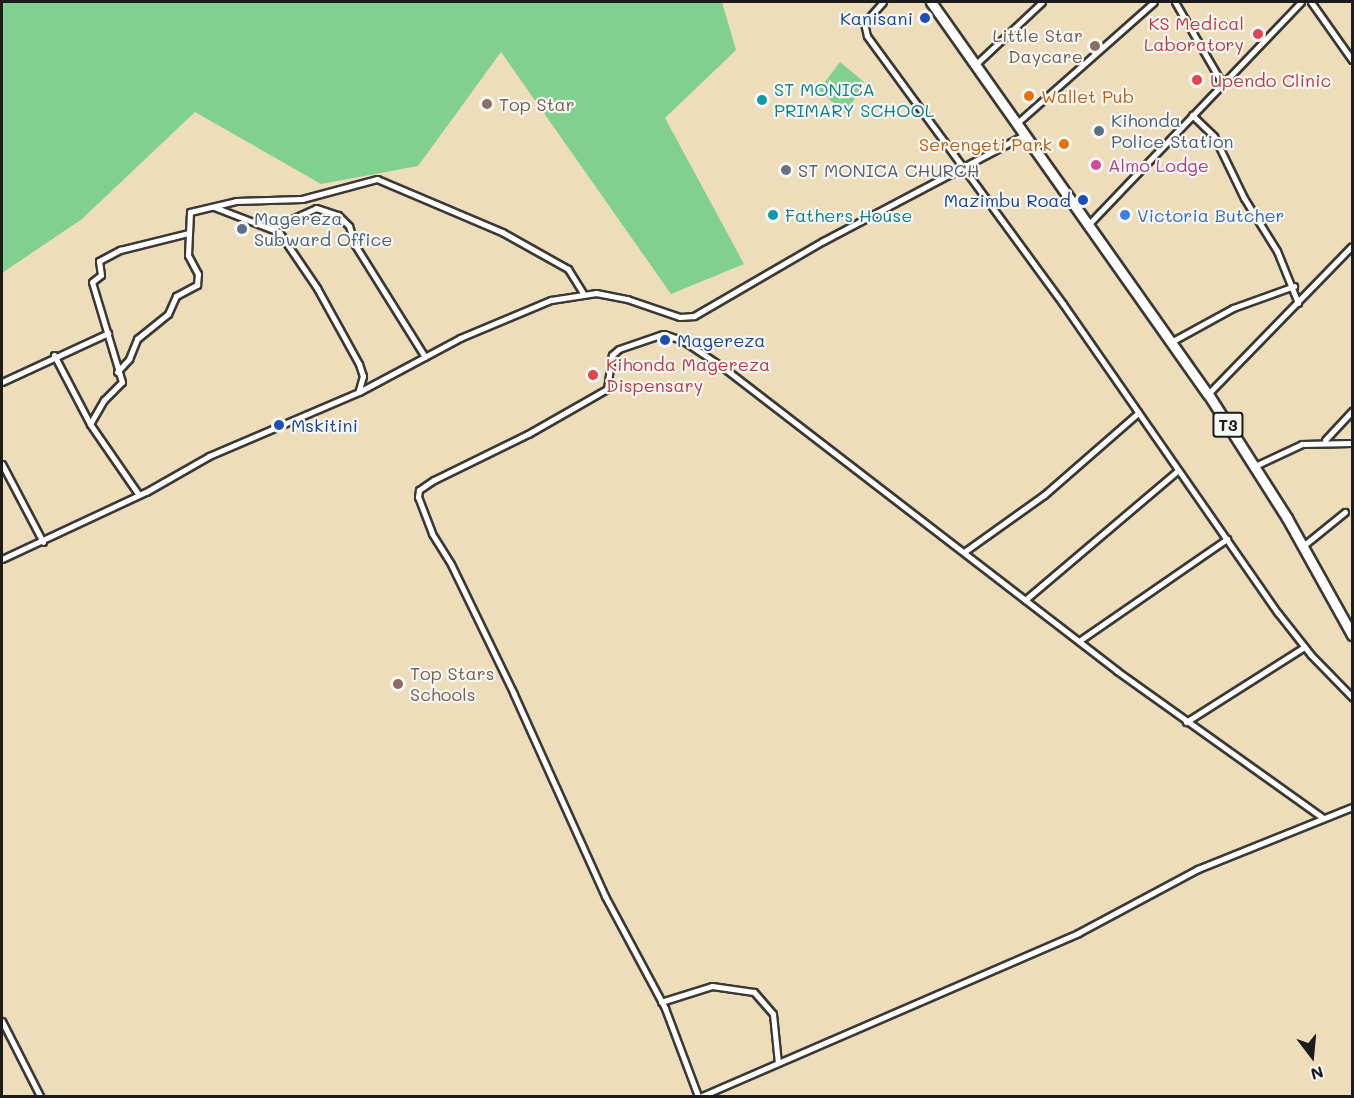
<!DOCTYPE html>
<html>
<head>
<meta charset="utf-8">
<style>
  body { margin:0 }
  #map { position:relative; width:1354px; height:1098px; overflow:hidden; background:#edddbb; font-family:Mali,sans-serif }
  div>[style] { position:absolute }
  .green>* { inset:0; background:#82d08f }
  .roads { filter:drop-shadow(2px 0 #3b3934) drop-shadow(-2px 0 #3b3934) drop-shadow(0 2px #3b3934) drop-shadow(0 -2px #3b3934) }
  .street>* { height:5px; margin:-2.5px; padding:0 2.5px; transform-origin:2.5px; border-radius:2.5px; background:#fff }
  .highway>* { height:9px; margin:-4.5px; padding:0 4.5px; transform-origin:4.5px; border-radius:4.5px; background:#fff }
  .dots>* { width:16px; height:16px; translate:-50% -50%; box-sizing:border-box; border:3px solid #f6f6f2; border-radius:50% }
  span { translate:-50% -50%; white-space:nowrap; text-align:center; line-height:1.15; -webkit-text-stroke:4.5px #f6f6f2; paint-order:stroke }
  .shield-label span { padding:2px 4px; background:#f6f6f2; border:2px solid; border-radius:4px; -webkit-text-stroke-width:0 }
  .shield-label { font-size:16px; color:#1c1c1c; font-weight:700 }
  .transit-label { font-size:18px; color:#164399 }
  .right { translate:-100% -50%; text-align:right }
  .left { translate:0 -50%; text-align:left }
  .health-label { font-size:18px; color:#be3a42 }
  .education-label { font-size:18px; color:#785e54 }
  .culture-label { font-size:18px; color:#0d838f }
  .food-label { font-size:18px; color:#c56008 }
  .service-label { font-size:18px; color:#4e5e75 }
  .hotel-label { font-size:18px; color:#b23c85 }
  .worship-label { font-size:18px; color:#5b616d }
  .shop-label { font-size:18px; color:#366cbe }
  .frame { position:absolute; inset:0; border:3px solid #1c1c1c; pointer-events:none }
  .north { position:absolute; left:1282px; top:1026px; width:60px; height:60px; -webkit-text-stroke:4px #f6f6f2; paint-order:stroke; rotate:164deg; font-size:16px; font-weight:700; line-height:24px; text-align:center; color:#1c1c1c }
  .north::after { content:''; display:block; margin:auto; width:21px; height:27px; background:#1c1c1c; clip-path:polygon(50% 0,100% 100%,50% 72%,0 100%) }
</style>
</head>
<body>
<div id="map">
  <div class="green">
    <i style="clip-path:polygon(2px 2px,722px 2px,736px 50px,665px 118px,744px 264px,671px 294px,501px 52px,418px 166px,321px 184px,195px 112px,82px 219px,2px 273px)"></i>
    <i style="clip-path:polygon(840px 62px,864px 82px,846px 114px,819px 90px)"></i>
  </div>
  <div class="roads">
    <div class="street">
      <i style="left:883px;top:2px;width:28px;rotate:132deg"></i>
      <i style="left:864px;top:23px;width:13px;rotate:77deg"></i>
      <i style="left:867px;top:36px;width:332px;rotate:53.8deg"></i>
      <i style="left:1063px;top:304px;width:376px;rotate:55.2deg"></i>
      <i style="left:1278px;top:613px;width:53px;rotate:51.8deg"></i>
      <i style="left:1311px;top:655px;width:59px;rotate:45.7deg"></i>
      <i style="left:1175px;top:2px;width:94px;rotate:59.9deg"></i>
      <i style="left:1311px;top:2px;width:71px;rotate:54.7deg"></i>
      <i style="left:975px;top:65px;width:92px;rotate:-43.2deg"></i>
      <i style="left:1192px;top:115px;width:30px;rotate:44deg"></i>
      <i style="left:1214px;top:136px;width:69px;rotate:64.2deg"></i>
      <i style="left:1244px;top:198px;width:62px;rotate:58.1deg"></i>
      <i style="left:1277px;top:251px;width:56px;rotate:68deg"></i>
      <i style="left:1016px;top:124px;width:184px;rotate:-41.5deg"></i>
      <i style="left:214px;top:207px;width:70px;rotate:21deg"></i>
      <i style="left:279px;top:232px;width:68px;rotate:55.8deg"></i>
      <i style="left:317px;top:288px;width:87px;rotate:61.1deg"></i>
      <i style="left:359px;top:364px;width:13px;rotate:72deg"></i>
      <i style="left:363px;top:376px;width:15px;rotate:106deg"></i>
      <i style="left:1087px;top:226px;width:310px;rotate:-46.3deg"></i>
      <i style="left:272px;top:228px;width:48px;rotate:-24.4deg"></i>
      <i style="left:316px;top:208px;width:23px;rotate:18deg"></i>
      <i style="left:338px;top:215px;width:16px;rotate:45deg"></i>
      <i style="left:349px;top:226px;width:20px;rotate:72deg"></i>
      <i style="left:355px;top:245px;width:132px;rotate:58deg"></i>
      <i style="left:1171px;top:342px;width:71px;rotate:-28.7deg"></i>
      <i style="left:1233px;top:308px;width:65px;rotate:-19.8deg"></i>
      <i style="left:54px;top:355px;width:78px;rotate:62.4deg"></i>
      <i style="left:90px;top:424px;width:86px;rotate:55.4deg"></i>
      <i style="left:117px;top:372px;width:18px;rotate:-47deg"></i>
      <i style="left:129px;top:359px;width:22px;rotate:-68deg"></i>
      <i style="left:137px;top:339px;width:40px;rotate:-39deg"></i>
      <i style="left:168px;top:314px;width:20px;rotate:-66deg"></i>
      <i style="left:176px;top:296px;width:24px;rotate:-28deg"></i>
      <i style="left:197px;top:285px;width:11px;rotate:-85deg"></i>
      <i style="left:198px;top:274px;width:21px;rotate:-118deg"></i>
      <i style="left:188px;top:255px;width:43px;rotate:-87.3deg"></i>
      <i style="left:190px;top:212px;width:47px;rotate:-13.4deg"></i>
      <i style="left:236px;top:201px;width:66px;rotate:-1.7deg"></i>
      <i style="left:302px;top:199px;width:78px;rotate:-14.9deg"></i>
      <i style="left:377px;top:179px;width:136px;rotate:23deg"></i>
      <i style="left:502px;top:232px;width:76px;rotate:29.3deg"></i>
      <i style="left:568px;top:269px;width:28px;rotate:58deg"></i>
      <i style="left:2px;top:382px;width:117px;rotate:-24.8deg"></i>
      <i style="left:1208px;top:394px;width:206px;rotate:-45.8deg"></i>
      <i style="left:90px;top:424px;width:28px;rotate:-60deg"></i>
      <i style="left:104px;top:400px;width:25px;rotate:-45deg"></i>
      <i style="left:122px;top:382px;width:104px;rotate:-106.7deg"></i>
      <i style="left:92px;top:282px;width:11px;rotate:-38deg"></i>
      <i style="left:101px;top:275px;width:14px;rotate:-98deg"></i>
      <i style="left:99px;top:261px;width:24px;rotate:-28deg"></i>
      <i style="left:120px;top:250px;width:70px;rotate:-14deg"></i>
      <i style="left:1325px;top:440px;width:40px;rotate:-47deg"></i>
      <i style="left:2px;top:464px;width:88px;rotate:62.3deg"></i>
      <i style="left:1255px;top:466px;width:52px;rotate:-25.1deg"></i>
      <i style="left:1302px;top:444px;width:50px;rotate:-1.1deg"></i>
      <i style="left:1303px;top:546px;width:54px;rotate:-39deg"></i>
      <i style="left:964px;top:552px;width:98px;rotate:-35.5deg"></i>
      <i style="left:1044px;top:495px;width:125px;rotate:-41.1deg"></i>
      <i style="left:2px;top:559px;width:159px;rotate:-25deg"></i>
      <i style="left:146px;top:492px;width:73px;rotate:-29.7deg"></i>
      <i style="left:209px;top:456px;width:163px;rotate:-23.1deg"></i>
      <i style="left:359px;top:392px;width:115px;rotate:-28.1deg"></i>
      <i style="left:460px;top:338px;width:99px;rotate:-22.7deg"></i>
      <i style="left:551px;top:300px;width:46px;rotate:-8.8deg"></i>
      <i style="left:596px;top:293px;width:32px;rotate:11deg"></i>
      <i style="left:627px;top:299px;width:56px;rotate:18.8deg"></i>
      <i style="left:680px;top:317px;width:14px;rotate:-4deg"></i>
      <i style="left:694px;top:316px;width:149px;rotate:-30.2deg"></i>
      <i style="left:823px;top:241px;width:227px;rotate:-27.8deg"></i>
      <i style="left:1025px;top:600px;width:199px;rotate:-40.3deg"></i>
      <i style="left:1079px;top:641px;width:180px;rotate:-34.6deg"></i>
      <i style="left:1186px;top:722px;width:140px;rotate:-32.4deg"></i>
      <i style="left:661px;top:1002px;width:53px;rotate:-17.4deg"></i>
      <i style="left:712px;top:986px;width:42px;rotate:8.1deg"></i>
      <i style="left:754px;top:992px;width:29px;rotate:49deg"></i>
      <i style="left:773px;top:1014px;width:49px;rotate:84.2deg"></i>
      <i style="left:2px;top:1021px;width:84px;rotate:63.1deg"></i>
      <i style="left:698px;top:1096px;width:94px;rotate:-110.6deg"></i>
      <i style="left:665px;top:1008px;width:127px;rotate:-118.2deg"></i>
      <i style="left:605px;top:896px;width:222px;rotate:-114.3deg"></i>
      <i style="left:514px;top:694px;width:144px;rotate:-115.9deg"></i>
      <i style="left:451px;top:564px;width:36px;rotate:-122deg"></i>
      <i style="left:432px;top:533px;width:39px;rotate:-111deg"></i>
      <i style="left:418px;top:497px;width:7px;rotate:-82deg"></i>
      <i style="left:419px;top:490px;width:18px;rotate:-34deg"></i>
      <i style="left:434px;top:480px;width:105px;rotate:-26.1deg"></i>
      <i style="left:528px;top:434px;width:91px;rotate:-29.7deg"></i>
      <i style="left:607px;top:389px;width:34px;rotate:-82deg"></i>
      <i style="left:612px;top:355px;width:9px;rotate:-41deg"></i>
      <i style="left:619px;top:349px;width:46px;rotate:-18.8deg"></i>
      <i style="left:663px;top:334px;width:20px;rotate:18deg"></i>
      <i style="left:682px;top:340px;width:50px;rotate:33.7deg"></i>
      <i style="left:724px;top:368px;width:496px;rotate:37.6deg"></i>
      <i style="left:1117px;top:671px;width:253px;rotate:35.5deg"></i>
      <i style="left:702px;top:1096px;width:410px;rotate:-23.4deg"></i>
      <i style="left:1078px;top:933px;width:136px;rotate:-28.1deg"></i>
      <i style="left:1198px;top:869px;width:166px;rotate:-21.9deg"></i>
    </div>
    <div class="highway">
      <i style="left:931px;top:2px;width:480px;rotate:54.8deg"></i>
      <i style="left:1208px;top:394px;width:147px;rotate:57.5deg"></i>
      <i style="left:1287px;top:518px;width:134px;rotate:60.9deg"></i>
    </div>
  </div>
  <div class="dots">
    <i style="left:925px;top:18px;background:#1a4fb4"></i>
    <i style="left:1258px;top:34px;background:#e0444e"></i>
    <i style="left:1095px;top:46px;background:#8d6e63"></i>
    <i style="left:1197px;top:80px;background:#e0444e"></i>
    <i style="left:1029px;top:96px;background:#e8710a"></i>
    <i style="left:762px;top:100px;background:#0f9aa8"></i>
    <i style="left:487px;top:104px;background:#8d6e63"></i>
    <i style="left:1099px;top:131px;background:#5c6f8a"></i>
    <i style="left:1064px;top:144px;background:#e8710a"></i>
    <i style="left:1096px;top:165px;background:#d1479c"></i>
    <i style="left:786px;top:170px;background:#6b7280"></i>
    <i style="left:1083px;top:200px;background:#1a4fb4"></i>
    <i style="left:773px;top:215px;background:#0f9aa8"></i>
    <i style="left:1125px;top:215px;background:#3f7fe0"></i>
    <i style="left:242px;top:229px;background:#5c6f8a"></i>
    <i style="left:665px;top:340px;background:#1a4fb4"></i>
    <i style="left:593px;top:375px;background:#e0444e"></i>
    <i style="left:279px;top:425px;background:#1a4fb4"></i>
    <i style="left:398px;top:684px;background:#8d6e63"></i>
  </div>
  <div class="shield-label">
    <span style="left:1228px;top:425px">T3</span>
  </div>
  <div class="transit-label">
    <span class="right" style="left:913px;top:18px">Kanisani</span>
    <span class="right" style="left:1071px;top:200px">Mazimbu Road</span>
    <span class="left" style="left:677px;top:340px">Magereza</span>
    <span class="left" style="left:291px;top:425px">Mskitini</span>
  </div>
  <div class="health-label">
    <span class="right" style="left:1244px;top:34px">KS Medical<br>Laboratory</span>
    <span class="left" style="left:1210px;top:80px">Upendo Clinic</span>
    <span class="left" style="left:606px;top:375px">Kihonda Magereza<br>Dispensary</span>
  </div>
  <div class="education-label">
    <span class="right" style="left:1083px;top:46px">Little Star<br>Daycare</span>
    <span class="left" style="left:499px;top:104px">Top Star</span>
    <span class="left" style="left:410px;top:684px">Top Stars<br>Schools</span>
  </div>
  <div class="culture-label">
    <span class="left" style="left:774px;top:100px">ST MONICA<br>PRIMARY SCHOOL</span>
    <span class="left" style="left:785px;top:215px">Fathers House</span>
  </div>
  <div class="food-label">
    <span class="left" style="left:1041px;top:96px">Wallet Pub</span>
    <span class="right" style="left:1052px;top:144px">Serengeti Park</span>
  </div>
  <div class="service-label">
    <span class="left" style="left:1111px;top:131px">Kihonda<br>Police Station</span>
    <span class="left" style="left:254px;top:229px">Magereza<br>Subward Office</span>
  </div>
  <div class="hotel-label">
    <span class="left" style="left:1108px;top:165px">Almo Lodge</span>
  </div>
  <div class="worship-label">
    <span class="left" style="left:798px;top:170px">ST MONICA CHURCH</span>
  </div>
  <div class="shop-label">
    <span class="left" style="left:1137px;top:215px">Victoria Butcher</span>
  </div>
  <div class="frame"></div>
  <div class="north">N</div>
</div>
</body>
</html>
